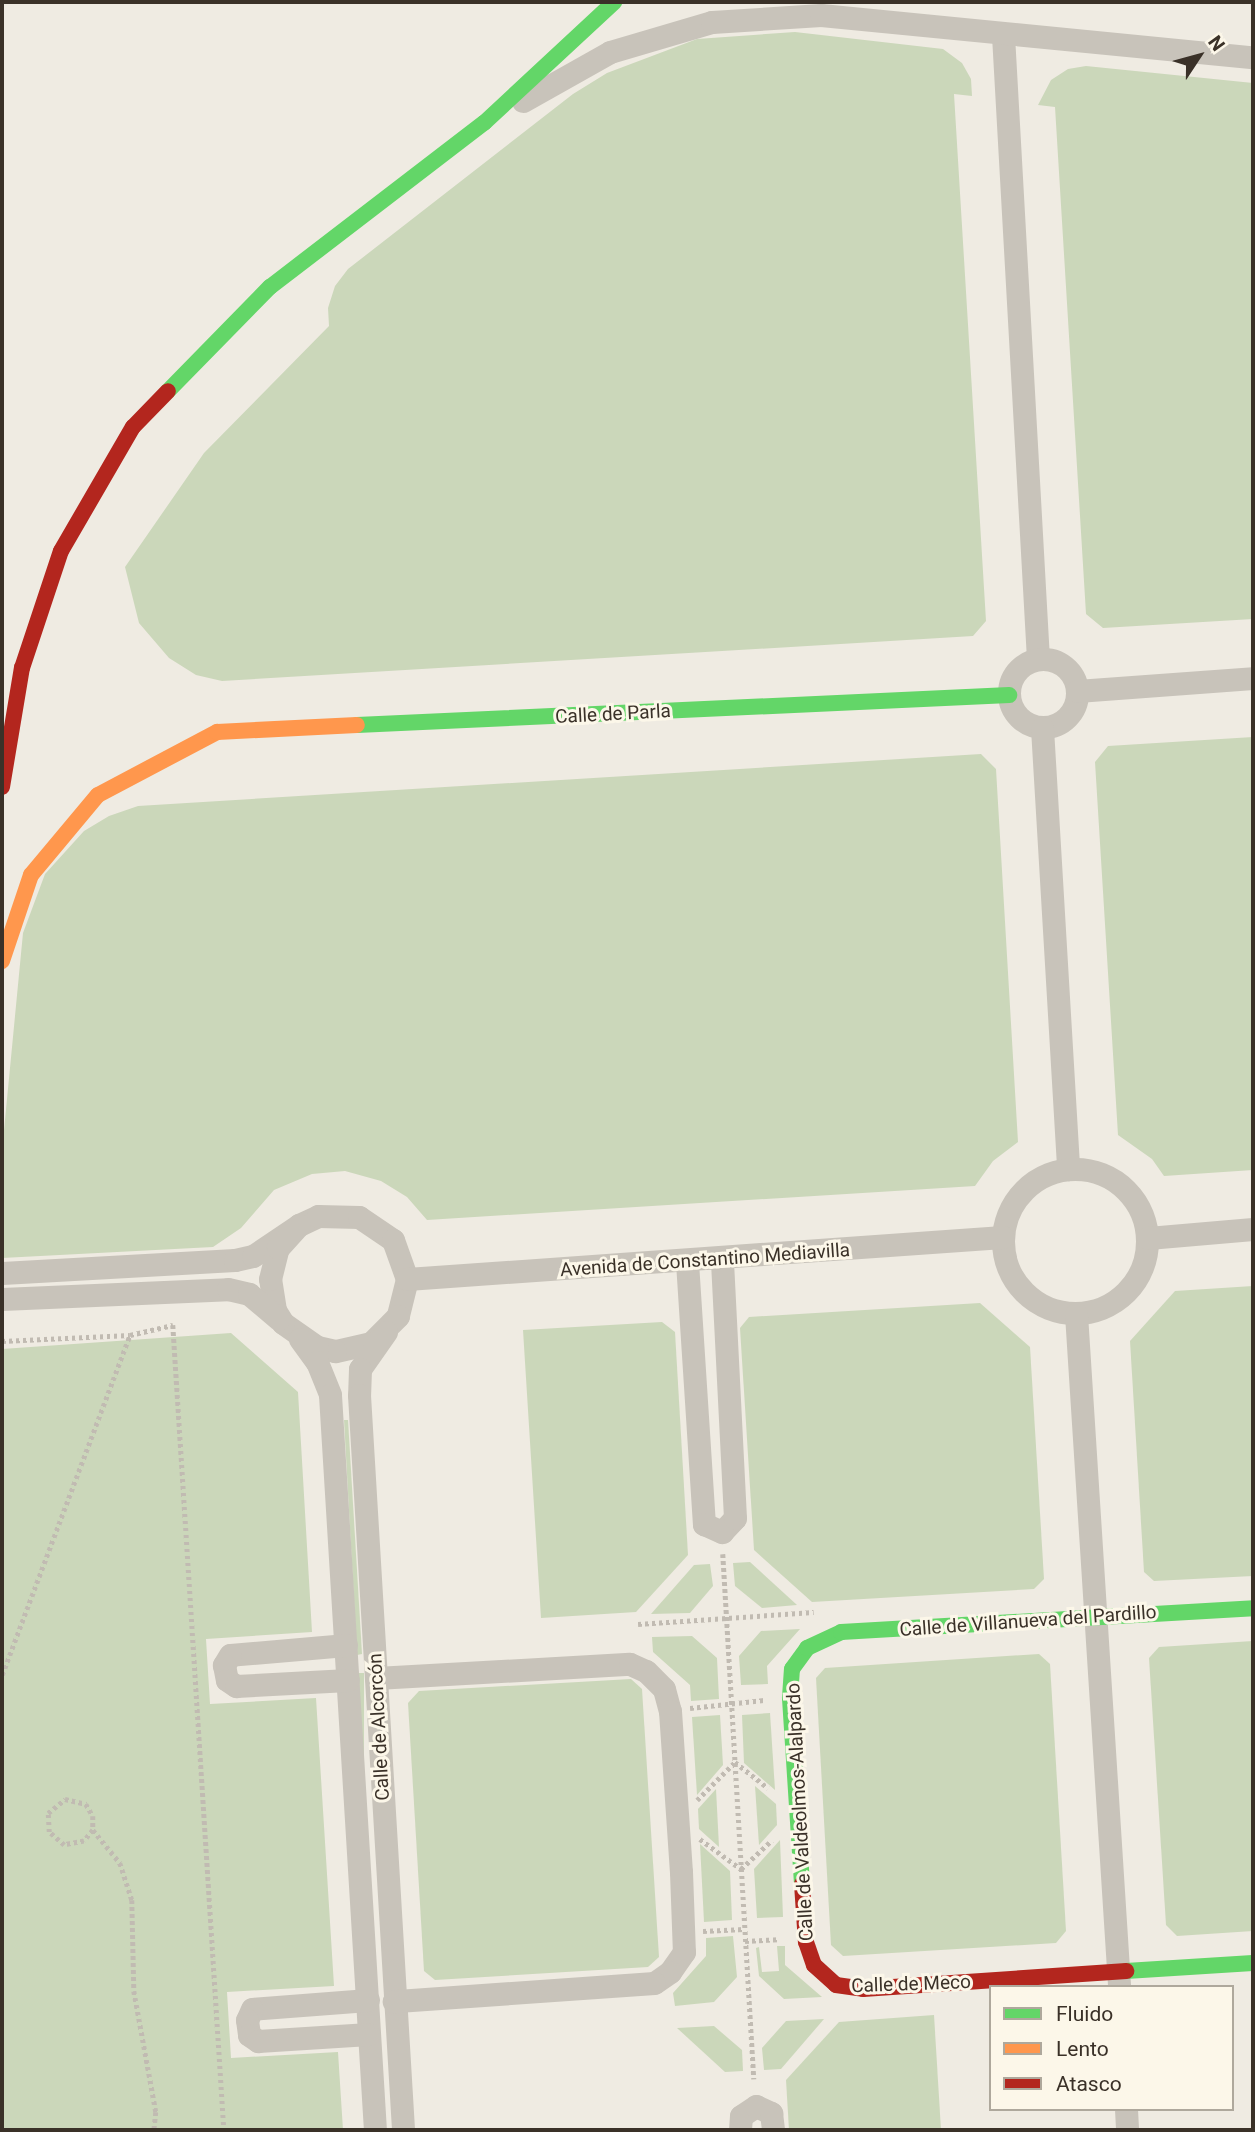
<!DOCTYPE html>
<html>
<head>
<meta charset="utf-8">
<style>
  body { margin:0 }
  #map { position:relative; width:1255px; height:2132px; overflow:hidden; background:#efebe2; font-family:Roboto,sans-serif }
  div>[style] { position:absolute }
  .green>* { inset:0; background:#cbd7ba; transform-origin:0 0 }
  .path>* { height:4.5px; margin-top:-2.25px; transform-origin:0; background:repeating-linear-gradient(90deg,#c1bbb2 0 3.5px,transparent 0 7px) }
  .street>* { height:23px; margin:-11.5px; padding:0 11.5px; transform-origin:11.5px; border-radius:11.5px; background:#c8c3ba }
  .street>.ring { margin:-11.5px; padding:0; box-sizing:content-box; background:none; border:23px solid #c8c3ba; border-radius:50% }
  .fast>* { height:16px; margin:-8px; padding:0 8px; transform-origin:8px; border-radius:8px; background:#63d668 }
  .slow>* { height:16px; margin:-8px; padding:0 8px; transform-origin:8px; border-radius:8px; background:#ff974d }
  .jam>* { height:16px; margin:-8px; padding:0 8px; transform-origin:8px; border-radius:8px; background:#b3261e }
  span { translate:-50% -50%; white-space:nowrap; text-align:center; line-height:1.15; -webkit-text-stroke:6px #fcf7e9; paint-order:stroke }
  .street-label { font-size:19px; color:#3a3128 }
  .frame { position:absolute; inset:0; border:4px solid #3a3128; pointer-events:none }
  .legend { position:absolute; left:989px; top:1985px; width:245px; height:126px; box-sizing:border-box; background:#fcf7e9; border:2px solid #aea89c; margin:0; padding:9px 12px; list-style:none; font-size:21px; color:#3a3128 }
  .legend li { display:flex; align-items:center; gap:14px; height:35px }
  .legend b { width:35px; border:2px solid #aea89c }
  .north { position:absolute; left:1164px; top:21px; width:70px; height:70px; -webkit-text-stroke:5px #fcf7e9; paint-order:stroke; rotate:54deg; font-size:19px; font-weight:700; line-height:28px; text-align:center; color:#3a3128 }
  .north::after { content:''; display:block; margin:auto; width:24px; height:32px; background:#3a3128; clip-path:polygon(50% 0,100% 100%,50% 72%,0 100%) }
</style>
</head>
<body>
<div id="map">
  <div class="green">
    <i style="clip-path:polygon(795px 32px,943px 49px,962px 63px,971px 79px,972px 96px,954px 94px,986px 621px,973px 636px,222px 681px,196px 675px,169px 658px,139px 623px,125px 567px,204px 453px,329px 326px,328px 308px,335px 286px,348px 269px,573px 94px,607px 73px,697px 39px)"></i>
    <i style="clip-path:polygon(1086px 66px,1253px 83px,1253px 619px,1103px 628px,1086px 614px,1055px 107px,1038px 105px,1051px 80px,1068px 69px)"></i>
    <i style="clip-path:polygon(1253px 737px,1253px 1170px,1164px 1176px,1152px 1159px,1118px 1135px,1095px 762px,1108px 746px)"></i>
    <i style="clip-path:polygon(981px 754px,996px 769px,1018px 1142px,993px 1161px,975px 1186px,427px 1220px,407px 1197px,381px 1181px,345px 1171px,312px 1174px,274px 1190px,241px 1228px,213px 1247px,2px 1258px,2px 1151px,23px 933px,45px 874px,84px 831px,109px 816px,138px 806px)"></i>
    <i style="clip-path:polygon(1253px 1286px,1253px 1576px,1154px 1581px,1144px 1572px,1130px 1341px,1175px 1291px)"></i>
    <i style="clip-path:polygon(980px 1303px,1030px 1347px,1044px 1579px,1034px 1589px,812px 1602px,754px 1550px,740px 1328px,749px 1317px)"></i>
    <i style="clip-path:polygon(662px 1322px,675px 1332px,688px 1555px,636px 1612px,541px 1618px,523px 1330px)"></i>
    <i style="clip-path:polygon(231px 1333px,298px 1392px,312px 1632px,206px 1639px,210px 1704px,316px 1698px,334px 1986px,227px 1992px,231px 2058px,338px 2052px,343px 2130px,2px 2130px,2px 1349px)"></i>
    <i style="clip-path:polygon(344px 1420px,348px 1420px,362px 1654px,357px 1655px)"></i>
    <i style="clip-path:polygon(750px 1562px,797px 1605px,762px 1608px,735px 1586px,733px 1563px)"></i>
    <i style="clip-path:polygon(710px 1564px,713px 1586px,690px 1613px,651px 1614px,694px 1565px)"></i>
    <i style="clip-path:polygon(800px 1629px,767px 1666px,768px 1684px,741px 1685px,739px 1656px,761px 1631px)"></i>
    <i style="clip-path:polygon(692px 1636px,717px 1658px,719px 1699px,691px 1701px,690px 1685px,653px 1652px,652px 1637px)"></i>
    <i style="clip-path:polygon(1253px 1641px,1253px 1931px,1177px 1936px,1166px 1925px,1149px 1658px,1159px 1647px)"></i>
    <i style="clip-path:polygon(1039px 1654px,1050px 1664px,1066px 1931px,1056px 1943px,843px 1956px,831px 1945px,816px 1678px,825px 1668px)"></i>
    <i style="left:359px;top:1673px;width:5px;height:336px"></i>
    <i style="clip-path:polygon(631px 1679px,642px 1689px,659px 1957px,648px 1967px,435px 1980px,424px 1971px,408px 1703px,419px 1691px)"></i>
    <i style="clip-path:polygon(770px 1713px,775px 1790px,744px 1763px,742px 1715px)"></i>
    <i style="clip-path:polygon(720px 1715px,723px 1765px,697px 1795px,692px 1717px)"></i>
    <i style="clip-path:polygon(755px 1786px,776px 1804px,777px 1825px,759px 1845px)"></i>
    <i style="clip-path:polygon(716px 1789px,719px 1847px,699px 1829px,698px 1809px)"></i>
    <i style="clip-path:polygon(780px 1840px,783px 1917px,757px 1918px,754px 1869px)"></i>
    <i style="clip-path:polygon(700px 1844px,730px 1871px,732px 1920px,704px 1922px)"></i>
    <i style="clip-path:polygon(733px 1936px,737px 1977px,714px 2002px,675px 2006px,673px 1993px,706px 1956px,706px 1938px)"></i>
    <i style="clip-path:polygon(777px 1946px,785px 1946px,785px 1965px,822px 1997px,784px 1999px,759px 1976px,756px 1948px,759px 1947px,762px 1972px,779px 1971px)"></i>
    <i style="clip-path:polygon(934px 2015px,941px 2130px,789px 2130px,786px 2080px,839px 2022px)"></i>
    <i style="clip-path:polygon(824px 2019px,781px 2069px,764px 2070px,762px 2048px,786px 2021px)"></i>
    <i style="clip-path:polygon(714px 2026px,742px 2050px,743px 2071px,725px 2072px,677px 2028px)"></i>
  </div>
  <div class="path">
    <i style="left:2px;top:1341px;width:128px;rotate:-2.7deg"></i>
    <i style="left:723px;top:1554px;width:526px;rotate:86.62deg"></i>
    <i style="left:638px;top:1624px;width:176px;rotate:-3.9deg"></i>
    <i style="left:2px;top:1675px;width:363px;rotate:-69.4deg"></i>
    <i style="left:130px;top:1335px;width:44px;rotate:-13.1deg"></i>
    <i style="left:173px;top:1325px;width:807px;rotate:86.37deg"></i>
    <i style="left:690px;top:1708px;width:75px;rotate:-6.1deg"></i>
    <i style="left:697px;top:1800px;width:54px;rotate:-45deg"></i>
    <i style="left:735px;top:1762px;width:42px;rotate:38.2deg"></i>
    <i style="left:93px;top:1830px;width:14px;rotate:129deg"></i>
    <i style="left:84px;top:1841px;width:20px;rotate:169deg"></i>
    <i style="left:64px;top:1845px;width:20px;rotate:-139deg"></i>
    <i style="left:49px;top:1832px;width:19px;rotate:-93deg"></i>
    <i style="left:48px;top:1813px;width:22px;rotate:-39deg"></i>
    <i style="left:65px;top:1799px;width:22px;rotate:13deg"></i>
    <i style="left:86px;top:1804px;width:14px;rotate:60deg"></i>
    <i style="left:93px;top:1816px;width:14px;rotate:90deg"></i>
    <i style="left:93px;top:1830px;width:43px;rotate:50.7deg"></i>
    <i style="left:120px;top:1863px;width:39px;rotate:72deg"></i>
    <i style="left:132px;top:1900px;width:91px;rotate:88.7deg"></i>
    <i style="left:134px;top:1991px;width:123px;rotate:79.7deg"></i>
    <i style="left:156px;top:2112px;width:18px;rotate:96deg"></i>
    <i style="left:700px;top:1839px;width:51px;rotate:36.2deg"></i>
    <i style="left:741px;top:1869px;width:42px;rotate:-43.1deg"></i>
    <i style="left:703px;top:1931px;width:41px;rotate:-2.8deg"></i>
    <i style="left:745px;top:1941px;width:34px;rotate:-3deg"></i>
  </div>
  <div class="street">
    <i style="left:1003px;top:35px;width:625px;rotate:86.79deg"></i>
    <i style="left:523px;top:101px;width:100px;rotate:-29.4deg"></i>
    <i style="left:610px;top:52px;width:106px;rotate:-16.4deg"></i>
    <i style="left:712px;top:22px;width:109px;rotate:-3.7deg"></i>
    <i style="left:821px;top:15px;width:434px;rotate:5.6deg"></i>
    <i class="ring" style="left:1009px;top:659px;width:45px;height:45px"></i>
    <i style="left:1077px;top:691px;width:176px;rotate:-4.2deg"></i>
    <i style="left:1042px;top:728px;width:442px;rotate:86.6deg"></i>
    <i class="ring" style="left:1003px;top:1169px;width:121px;height:121px"></i>
    <i style="left:1148px;top:1238px;width:105px;rotate:-4.9deg"></i>
    <i style="left:687px;top:1262px;width:263px;rotate:86.3deg"></i>
    <i style="left:704px;top:1524px;width:20px;rotate:24deg"></i>
    <i style="left:722px;top:1532px;width:19px;rotate:-47deg"></i>
    <i style="left:735px;top:1518px;width:259px;rotate:-92.9deg"></i>
    <i style="left:2px;top:1273px;width:233px;rotate:-3.2deg"></i>
    <i style="left:235px;top:1260px;width:18px;rotate:-13deg"></i>
    <i style="left:253px;top:1256px;width:55px;rotate:-34deg"></i>
    <i style="left:299px;top:1225px;width:21px;rotate:-25deg"></i>
    <i style="left:318px;top:1216px;width:41px;rotate:1.4deg"></i>
    <i style="left:359px;top:1217px;width:41px;rotate:34.1deg"></i>
    <i style="left:393px;top:1240px;width:41px;rotate:70.3deg"></i>
    <i style="left:407px;top:1279px;width:38px;rotate:104deg"></i>
    <i style="left:398px;top:1316px;width:38px;rotate:135deg"></i>
    <i style="left:371px;top:1343px;width:37px;rotate:167deg"></i>
    <i style="left:335px;top:1351px;width:18px;rotate:-167deg"></i>
    <i style="left:317px;top:1347px;width:42px;rotate:-144.8deg"></i>
    <i style="left:283px;top:1323px;width:15px;rotate:-122deg"></i>
    <i style="left:275px;top:1310px;width:31px;rotate:-99deg"></i>
    <i style="left:270px;top:1279px;width:32px;rotate:-76deg"></i>
    <i style="left:278px;top:1248px;width:31px;rotate:-48deg"></i>
    <i style="left:407px;top:1279px;width:597px;rotate:-4.03deg"></i>
    <i style="left:2px;top:1299px;width:226px;rotate:-2.5deg"></i>
    <i style="left:228px;top:1289px;width:22px;rotate:13deg"></i>
    <i style="left:249px;top:1294px;width:39px;rotate:40deg"></i>
    <i style="left:1076px;top:1314px;width:672px;rotate:86.33deg"></i>
    <i style="left:386px;top:1332px;width:45px;rotate:125.1deg"></i>
    <i style="left:360px;top:1369px;width:26px;rotate:92deg"></i>
    <i style="left:359px;top:1395px;width:736px;rotate:86.57deg"></i>
    <i style="left:300px;top:1339px;width:29px;rotate:54deg"></i>
    <i style="left:317px;top:1362px;width:35px;rotate:68deg"></i>
    <i style="left:330px;top:1395px;width:736px;rotate:86.5deg"></i>
    <i style="left:346px;top:1645px;width:116px;rotate:175.1deg"></i>
    <i style="left:230px;top:1655px;width:12px;rotate:121deg"></i>
    <i style="left:224px;top:1665px;width:15px;rotate:79deg"></i>
    <i style="left:227px;top:1680px;width:11px;rotate:34deg"></i>
    <i style="left:236px;top:1686px;width:112px;rotate:-3.1deg"></i>
    <i style="left:376px;top:1678px;width:254px;rotate:-3.2deg"></i>
    <i style="left:630px;top:1664px;width:17px;rotate:24deg"></i>
    <i style="left:646px;top:1671px;width:25px;rotate:45deg"></i>
    <i style="left:664px;top:1689px;width:23px;rotate:75deg"></i>
    <i style="left:670px;top:1711px;width:161px;rotate:86.1deg"></i>
    <i style="left:681px;top:1872px;width:80px;rotate:87.9deg"></i>
    <i style="left:684px;top:1952px;width:24px;rotate:125deg"></i>
    <i style="left:670px;top:1972px;width:19px;rotate:145deg"></i>
    <i style="left:654px;top:1983px;width:261px;rotate:176deg"></i>
    <i style="left:368px;top:2000px;width:116px;rotate:175.6deg"></i>
    <i style="left:252px;top:2009px;width:12px;rotate:114deg"></i>
    <i style="left:247px;top:2020px;width:15px;rotate:82deg"></i>
    <i style="left:249px;top:2035px;width:11px;rotate:34deg"></i>
    <i style="left:258px;top:2041px;width:111px;rotate:-3.6deg"></i>
    <i style="left:1126px;top:2109px;width:21px;rotate:87deg"></i>
    <i style="left:740px;top:2130px;width:14px;rotate:-86deg"></i>
    <i style="left:741px;top:2116px;width:18px;rotate:-34deg"></i>
    <i style="left:756px;top:2106px;width:17px;rotate:25deg"></i>
    <i style="left:771px;top:2113px;width:17px;rotate:83deg"></i>
  </div>
  <div class="fast">
    <i style="left:168px;top:391px;width:146px;rotate:-45.6deg"></i>
    <i style="left:270px;top:287px;width:270px;rotate:-37.5deg"></i>
    <i style="left:484px;top:123px;width:178px;rotate:-42.9deg"></i>
    <i style="left:357px;top:725px;width:653px;rotate:-2.63deg"></i>
    <i style="left:802px;top:1884px;width:187px;rotate:-93.7deg"></i>
    <i style="left:790px;top:1697px;width:28px;rotate:-86deg"></i>
    <i style="left:792px;top:1669px;width:26px;rotate:-54deg"></i>
    <i style="left:807px;top:1648px;width:38px;rotate:-25deg"></i>
    <i style="left:841px;top:1632px;width:413px;rotate:-3.3deg"></i>
    <i style="left:1126px;top:1971px;width:127px;rotate:-3.6deg"></i>
  </div>
  <div class="slow">
    <i style="left:2px;top:961px;width:91px;rotate:-71.4deg"></i>
    <i style="left:31px;top:875px;width:104px;rotate:-50.1deg"></i>
    <i style="left:98px;top:795px;width:135px;rotate:-27.9deg"></i>
    <i style="left:217px;top:732px;width:140px;rotate:-2.9deg"></i>
  </div>
  <div class="jam">
    <i style="left:2px;top:787px;width:121px;rotate:-80.5deg"></i>
    <i style="left:22px;top:668px;width:123px;rotate:-71.6deg"></i>
    <i style="left:61px;top:551px;width:143px;rotate:-59.9deg"></i>
    <i style="left:133px;top:427px;width:50px;rotate:-45.8deg"></i>
    <i style="left:802px;top:1884px;width:58px;rotate:86.1deg"></i>
    <i style="left:806px;top:1942px;width:24px;rotate:71deg"></i>
    <i style="left:814px;top:1965px;width:30px;rotate:42deg"></i>
    <i style="left:836px;top:1985px;width:27px;rotate:8deg"></i>
    <i style="left:863px;top:1989px;width:264px;rotate:-3.9deg"></i>
  </div>
  <div class="street-label">
    <span style="left:613px;top:714px;rotate:-3deg">Calle de Parla</span>
    <span style="left:705px;top:1260px;rotate:-4deg">Avenida de Constantino Mediavilla</span>
    <span style="left:1028px;top:1621px;rotate:-4deg">Calle de Villanueva del Pardillo</span>
    <span style="left:379px;top:1727px;rotate:-93deg">Calle de Alcorcón</span>
    <span style="left:800px;top:1812px;rotate:-93deg">Calle de Valdeolmos-Alalpardo</span>
    <span style="left:911px;top:1984px;rotate:-2deg">Calle de Meco</span>
  </div>
  <div class="frame"></div>
  <ul class="legend">
  <li><b style="height:9px;background:#63d668"></b>Fluido</li>
  <li><b style="height:9px;background:#ff974d"></b>Lento</li>
  <li><b style="height:9px;background:#b3261e"></b>Atasco</li>
  </ul>
  <div class="north">N</div>
</div>
</body>
</html>
